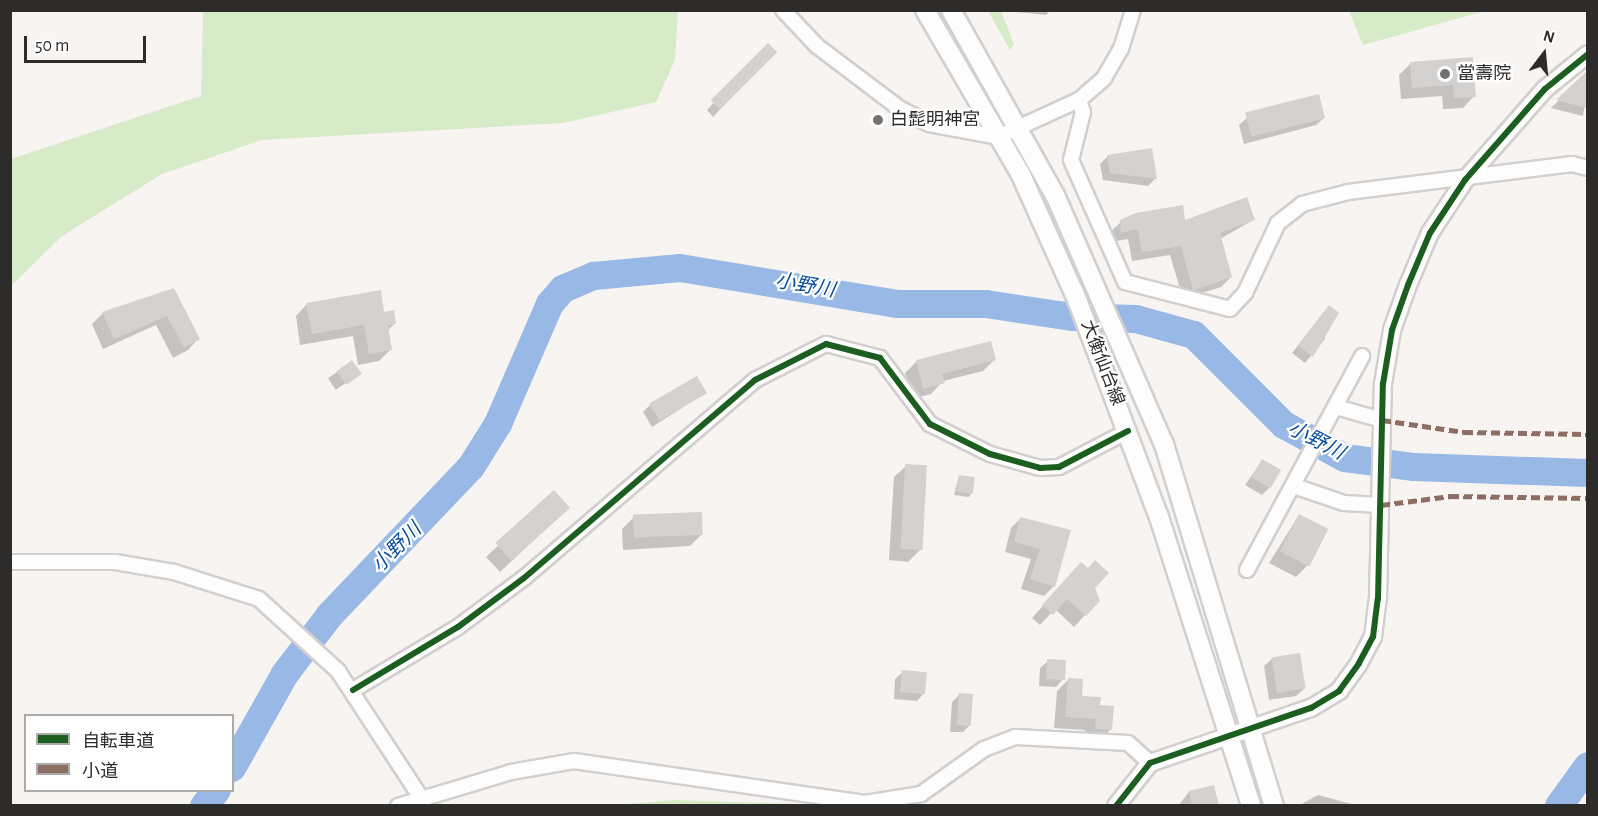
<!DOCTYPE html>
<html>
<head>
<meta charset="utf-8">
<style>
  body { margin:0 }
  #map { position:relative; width:1598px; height:816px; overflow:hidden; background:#f7f4f2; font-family:"Alegreya Sans","Noto Sans JP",sans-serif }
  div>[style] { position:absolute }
  .green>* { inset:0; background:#d7ebc8 }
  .shadow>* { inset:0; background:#0003; transform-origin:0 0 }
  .river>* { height:28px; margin:-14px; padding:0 14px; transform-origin:14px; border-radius:14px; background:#98b9e6 }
  .building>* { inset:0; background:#d4d2d0; transform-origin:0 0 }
  .roads { filter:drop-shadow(2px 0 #d2d0cf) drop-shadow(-2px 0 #d2d0cf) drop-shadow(0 2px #d2d0cf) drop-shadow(0 -2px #d2d0cf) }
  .minor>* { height:14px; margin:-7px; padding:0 7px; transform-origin:7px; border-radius:7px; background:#fefdfd }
  .tertiary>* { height:16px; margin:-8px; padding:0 8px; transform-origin:8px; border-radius:8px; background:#fefdfd }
  .secondary>* { height:18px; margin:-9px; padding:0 9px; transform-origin:9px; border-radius:9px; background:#fefdfd }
  .quiet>* { height:4.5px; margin-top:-2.25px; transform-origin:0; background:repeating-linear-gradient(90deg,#8d6e63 0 9px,transparent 0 13.5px) }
  .cycleway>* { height:6px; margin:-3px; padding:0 3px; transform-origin:3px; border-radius:3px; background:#1b5e20 }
  .dots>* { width:16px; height:16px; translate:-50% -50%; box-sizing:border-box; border:3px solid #fff; border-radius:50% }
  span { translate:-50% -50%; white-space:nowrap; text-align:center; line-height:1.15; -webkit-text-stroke:4.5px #fff; paint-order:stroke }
  .poi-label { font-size:18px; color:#2e2c2b }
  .left { translate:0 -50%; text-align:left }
  .street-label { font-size:18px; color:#2e2c2b }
  .water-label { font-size:20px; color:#0a4d99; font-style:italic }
  .frame { position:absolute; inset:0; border:12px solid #2e2c2b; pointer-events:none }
  .legend { position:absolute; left:24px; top:714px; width:210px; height:78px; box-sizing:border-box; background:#fff; border:2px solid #ababaa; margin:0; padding:8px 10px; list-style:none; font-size:18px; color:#2e2c2b }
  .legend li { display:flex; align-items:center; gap:12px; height:30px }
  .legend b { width:30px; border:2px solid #ababaa }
  .north { position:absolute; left:1514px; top:24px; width:60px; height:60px; -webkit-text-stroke:4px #fff; paint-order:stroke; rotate:16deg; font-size:16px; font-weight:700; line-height:24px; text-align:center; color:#2e2c2b }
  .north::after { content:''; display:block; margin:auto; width:21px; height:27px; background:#2e2c2b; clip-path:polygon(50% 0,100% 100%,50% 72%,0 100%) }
  .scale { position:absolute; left:24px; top:36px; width:122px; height:27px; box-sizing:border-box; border:3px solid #2e2c2b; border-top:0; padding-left:8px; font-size:18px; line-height:21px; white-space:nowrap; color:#2e2c2b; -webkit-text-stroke:4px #fff; paint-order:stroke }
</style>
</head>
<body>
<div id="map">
  <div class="green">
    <i style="clip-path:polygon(203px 11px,678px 11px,675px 60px,656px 102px,563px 123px,262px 140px,162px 174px,62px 236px,11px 286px,11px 159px,201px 96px)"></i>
    <i style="clip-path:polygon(988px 11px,1001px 11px,1014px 44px,1010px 50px)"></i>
    <i style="clip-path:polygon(1349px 11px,1485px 11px,1363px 45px)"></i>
    <i style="clip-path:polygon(676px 800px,828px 805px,614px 805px)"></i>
  </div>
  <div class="shadow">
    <i style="clip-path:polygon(995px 10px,1051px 10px,1046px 15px)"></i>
    <i style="clip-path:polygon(774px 52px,713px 117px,707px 110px,760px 53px)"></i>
    <i style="clip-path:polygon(1411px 63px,1474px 96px,1463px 108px,1443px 109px,1442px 96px,1401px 99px,1399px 75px)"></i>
    <i style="clip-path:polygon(1582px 78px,1588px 81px,1583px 116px,1551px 108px)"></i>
    <i style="clip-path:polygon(1247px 118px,1324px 118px,1316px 125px,1244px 144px,1239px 125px)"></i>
    <i style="clip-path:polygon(1151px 150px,1155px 179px,1148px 186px,1103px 180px,1100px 164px,1108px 156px)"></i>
    <i style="clip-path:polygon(1253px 220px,1220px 239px,1231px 277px,1221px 287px,1183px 299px,1170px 255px,1132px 261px,1128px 239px,1111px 242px,1110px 232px,1121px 222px)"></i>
    <i style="clip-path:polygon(173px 290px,198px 339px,188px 350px,173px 358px,156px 325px,103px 349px,92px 324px,103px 313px)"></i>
    <i style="clip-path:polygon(307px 304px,383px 313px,394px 324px,387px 331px,390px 350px,379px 361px,358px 365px,353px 336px,300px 345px,296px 316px)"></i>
    <i style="clip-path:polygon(1322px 315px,1325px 339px,1305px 363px,1292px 353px)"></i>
    <i style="clip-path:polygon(990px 343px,994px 360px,983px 371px,943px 381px,931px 394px,912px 399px,905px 373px,916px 362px)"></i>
    <i style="left:352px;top:362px;width:14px;height:29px;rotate:56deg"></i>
    <i style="clip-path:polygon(705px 393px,652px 427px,643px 412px,650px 405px)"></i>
    <i style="clip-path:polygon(1262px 461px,1270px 487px,1262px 495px,1245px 485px)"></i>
    <i style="clip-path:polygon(906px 466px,920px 550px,908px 562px,889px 560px,894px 477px)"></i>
    <i style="clip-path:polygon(959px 476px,972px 493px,969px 497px,954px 495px)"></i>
    <i style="clip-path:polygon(554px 493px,556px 519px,500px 572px,486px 557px)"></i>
    <i style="clip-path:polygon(1299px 515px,1307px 566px,1296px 577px,1269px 563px)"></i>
    <i style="clip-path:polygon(634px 517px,702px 534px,690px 546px,623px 550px,622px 529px)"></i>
    <i style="clip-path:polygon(1021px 518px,1069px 531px,1054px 586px,1044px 596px,1021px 589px,1031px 559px,1005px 552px,1011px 528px)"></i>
    <i style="clip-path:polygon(1070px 576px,1094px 587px,1085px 615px,1074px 627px,1055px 609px,1040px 625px,1032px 618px)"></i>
    <i style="clip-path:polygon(1272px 659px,1304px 689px,1296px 696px,1269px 700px,1264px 666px)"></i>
    <i style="clip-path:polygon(1048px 661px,1063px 679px,1056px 687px,1039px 686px,1040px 668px)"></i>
    <i style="clip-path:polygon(903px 672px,924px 693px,917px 701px,894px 699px,895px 679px)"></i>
    <i style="clip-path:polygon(1068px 680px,1080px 697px,1099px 706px,1111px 729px,1099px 741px,1084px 740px,1085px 730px,1054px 728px,1057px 691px)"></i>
    <i style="clip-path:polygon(959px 695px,970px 725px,963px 732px,950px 732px,952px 702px)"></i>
    <i style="clip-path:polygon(1189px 792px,1217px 806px,1178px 806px)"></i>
    <i style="clip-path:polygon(1318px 795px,1359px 806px,1298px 806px)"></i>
  </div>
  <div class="river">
    <i style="left:232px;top:768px;width:108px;rotate:-60.6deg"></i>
    <i style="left:285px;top:674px;width:74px;rotate:-52.7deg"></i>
    <i style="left:330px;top:615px;width:204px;rotate:-46.4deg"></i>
    <i style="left:471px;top:467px;width:51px;rotate:-57.9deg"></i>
    <i style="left:498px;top:424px;width:131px;rotate:-66.6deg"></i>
    <i style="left:550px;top:304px;width:20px;rotate:-49deg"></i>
    <i style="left:563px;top:289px;width:34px;rotate:-23deg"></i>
    <i style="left:594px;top:276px;width:86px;rotate:-5.3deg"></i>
    <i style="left:680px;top:268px;width:221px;rotate:9.4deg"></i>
    <i style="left:898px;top:304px;width:88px"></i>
    <i style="left:986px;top:304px;width:87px;rotate:8.6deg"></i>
    <i style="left:1072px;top:317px;width:64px;rotate:1.8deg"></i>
    <i style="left:1136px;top:319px;width:60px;rotate:15.4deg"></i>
    <i style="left:1194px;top:335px;width:127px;rotate:45deg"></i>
    <i style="left:1284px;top:425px;width:69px;rotate:28.4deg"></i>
    <i style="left:1345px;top:458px;width:70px;rotate:7.4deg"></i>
    <i style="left:1414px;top:467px;width:174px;rotate:2deg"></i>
    <i style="left:204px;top:806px;width:21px;rotate:-51deg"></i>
    <i style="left:1559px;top:806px;width:49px;rotate:-54.1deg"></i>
  </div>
  <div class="building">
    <i style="left:768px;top:43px;width:13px;height:81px;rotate:45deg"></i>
    <i style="clip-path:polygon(1473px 57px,1476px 97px,1454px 98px,1453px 85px,1412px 88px,1410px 62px)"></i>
    <i style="clip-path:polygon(1587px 71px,1587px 108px,1556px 100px)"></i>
    <i style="left:1319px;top:94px;width:25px;height:76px;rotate:76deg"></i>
    <i style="clip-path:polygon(1152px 148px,1157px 179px,1110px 173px,1107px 155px)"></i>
    <i style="clip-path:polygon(1247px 197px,1255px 220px,1220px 233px,1232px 277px,1213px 284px,1193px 290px,1181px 246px,1142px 252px,1138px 229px,1121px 233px,1120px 220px,1136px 213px,1183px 205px,1185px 220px)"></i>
    <i style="clip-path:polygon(174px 288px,200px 339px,184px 348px,167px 316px,114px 339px,102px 312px)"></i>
    <i style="clip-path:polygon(381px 290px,384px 312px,394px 310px,396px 324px,388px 325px,392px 350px,369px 354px,364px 325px,312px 334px,306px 303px)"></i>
    <i style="clip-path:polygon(1329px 305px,1339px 313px,1313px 357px,1298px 345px)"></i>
    <i style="clip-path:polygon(991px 341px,996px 360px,942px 374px,945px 383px,923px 389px,916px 360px)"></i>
    <i style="left:352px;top:360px;width:17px;height:19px;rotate:54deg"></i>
    <i style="left:697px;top:376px;width:20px;height:55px;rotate:60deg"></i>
    <i style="left:1262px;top:459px;width:22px;height:21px;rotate:30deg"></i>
    <i style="left:905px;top:464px;width:22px;height:85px;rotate:3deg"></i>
    <i style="left:959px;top:475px;width:16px;height:17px;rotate:7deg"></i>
    <i style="left:554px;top:490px;width:24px;height:79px;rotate:48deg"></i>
    <i style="left:702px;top:512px;width:23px;height:69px;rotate:88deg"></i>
    <i style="left:1299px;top:514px;width:33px;height:42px;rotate:27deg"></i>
    <i style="clip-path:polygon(1020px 517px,1071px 530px,1055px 587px,1030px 579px,1040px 549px,1014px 542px)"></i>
    <i style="clip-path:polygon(1095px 560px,1109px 573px,1095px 588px,1100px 601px,1086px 616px,1067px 599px,1053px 615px,1042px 605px,1081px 562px,1088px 568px)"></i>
    <i style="left:1300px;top:653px;width:36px;height:29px;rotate:81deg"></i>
    <i style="left:1047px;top:659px;width:19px;height:20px;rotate:3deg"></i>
    <i style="left:902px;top:670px;width:25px;height:22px;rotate:5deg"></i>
    <i style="clip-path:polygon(1068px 678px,1083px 679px,1082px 696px,1101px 697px,1100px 705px,1114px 706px,1112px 730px,1095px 729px,1096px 719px,1065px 717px)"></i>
    <i style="left:959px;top:693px;width:14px;height:32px;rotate:4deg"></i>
    <i style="clip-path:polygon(1214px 785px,1219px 806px,1192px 806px,1189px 791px)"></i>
  </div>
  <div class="roads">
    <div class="minor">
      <i style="left:783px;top:10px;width:50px;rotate:46.6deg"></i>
      <i style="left:817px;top:46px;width:103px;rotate:37.1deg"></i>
      <i style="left:899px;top:108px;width:34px;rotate:28deg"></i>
      <i style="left:929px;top:124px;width:70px;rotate:10.7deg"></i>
      <i style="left:998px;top:137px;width:89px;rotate:-24.6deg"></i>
      <i style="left:1079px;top:100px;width:33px;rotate:-41deg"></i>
      <i style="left:1104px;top:78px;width:34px;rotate:-60deg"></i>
      <i style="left:1121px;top:49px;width:41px;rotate:-72.9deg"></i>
      <i style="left:1079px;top:100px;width:13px;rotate:72deg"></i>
      <i style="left:1083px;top:112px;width:49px;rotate:104deg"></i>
      <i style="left:1071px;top:160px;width:133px;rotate:66.1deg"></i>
      <i style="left:1125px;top:282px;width:108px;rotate:14.4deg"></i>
      <i style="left:1230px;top:309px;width:22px;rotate:-47deg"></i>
      <i style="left:1245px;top:293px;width:77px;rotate:-64.8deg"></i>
      <i style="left:1278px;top:223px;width:31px;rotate:-38deg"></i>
      <i style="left:1302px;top:204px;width:48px;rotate:-14.6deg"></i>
      <i style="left:1348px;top:192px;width:226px;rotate:-7.1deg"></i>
      <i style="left:1572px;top:164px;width:16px;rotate:14deg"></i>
      <i style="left:1336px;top:407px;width:48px;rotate:15.8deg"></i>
      <i style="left:1294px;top:486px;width:53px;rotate:18.8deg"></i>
      <i style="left:1344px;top:503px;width:37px;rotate:3deg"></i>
      <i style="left:10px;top:562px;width:105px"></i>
      <i style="left:115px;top:562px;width:60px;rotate:9.6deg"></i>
      <i style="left:174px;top:572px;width:89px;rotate:17.6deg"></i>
      <i style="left:259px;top:599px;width:107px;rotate:42.3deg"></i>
      <i style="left:338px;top:671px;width:152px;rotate:56.8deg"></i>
      <i style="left:1247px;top:570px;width:243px;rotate:-61.7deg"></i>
      <i style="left:353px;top:690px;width:122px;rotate:-31deg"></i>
      <i style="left:458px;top:627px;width:82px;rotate:-36.6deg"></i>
      <i style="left:524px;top:578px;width:304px;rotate:-40.6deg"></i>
      <i style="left:755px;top:380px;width:80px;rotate:-26.9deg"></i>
      <i style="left:826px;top:344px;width:56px;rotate:14.5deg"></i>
      <i style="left:880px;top:358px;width:83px;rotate:52.9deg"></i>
      <i style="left:930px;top:424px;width:67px;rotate:26.6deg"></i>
      <i style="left:990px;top:454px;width:52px;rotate:15.6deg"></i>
      <i style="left:1040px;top:468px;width:19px;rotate:-3deg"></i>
      <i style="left:1059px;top:467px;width:78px;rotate:-27.6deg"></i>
      <i style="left:398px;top:806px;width:118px;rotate:-16.7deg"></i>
      <i style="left:511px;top:772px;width:64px;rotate:-9.9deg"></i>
      <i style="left:574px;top:761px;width:294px;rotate:8.2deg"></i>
      <i style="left:865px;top:803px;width:57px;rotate:-9.1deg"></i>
      <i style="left:921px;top:794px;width:77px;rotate:-35.5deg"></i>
      <i style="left:984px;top:749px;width:34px;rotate:-21deg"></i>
      <i style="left:1016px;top:737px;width:112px;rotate:3.1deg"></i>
      <i style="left:1128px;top:743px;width:30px;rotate:42deg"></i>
    </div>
    <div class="tertiary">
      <i style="left:1116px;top:806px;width:55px;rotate:-51.7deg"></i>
      <i style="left:1150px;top:763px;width:170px;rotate:-18.9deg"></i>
      <i style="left:1311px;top:708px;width:33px;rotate:-31deg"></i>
      <i style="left:1339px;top:691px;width:34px;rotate:-54deg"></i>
      <i style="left:1359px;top:663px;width:30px;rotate:-62deg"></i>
      <i style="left:1373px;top:637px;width:38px;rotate:-83deg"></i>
      <i style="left:1378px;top:599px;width:215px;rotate:-88.7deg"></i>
      <i style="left:1383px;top:384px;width:55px;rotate:-80.5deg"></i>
      <i style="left:1392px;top:330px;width:48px;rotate:-70.4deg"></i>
      <i style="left:1408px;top:285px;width:56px;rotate:-67.1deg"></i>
      <i style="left:1430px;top:233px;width:64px;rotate:-56.6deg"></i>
      <i style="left:1465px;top:180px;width:121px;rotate:-48.7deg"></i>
      <i style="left:1545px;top:89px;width:55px;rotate:-39.1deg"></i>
    </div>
    <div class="secondary">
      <i style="left:925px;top:10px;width:191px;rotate:59.8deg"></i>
      <i style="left:1021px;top:175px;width:139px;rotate:65.8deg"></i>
      <i style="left:1078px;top:302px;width:230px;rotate:69.4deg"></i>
      <i style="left:1159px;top:517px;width:303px;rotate:72.3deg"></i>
      <i style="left:951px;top:10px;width:212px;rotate:60.7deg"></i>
      <i style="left:1055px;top:195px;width:272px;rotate:66.4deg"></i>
      <i style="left:1164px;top:444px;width:378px;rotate:73.1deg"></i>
    </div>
  </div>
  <div class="quiet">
    <i style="left:1382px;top:420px;width:83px;rotate:8.3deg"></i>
    <i style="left:1464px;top:432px;width:124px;rotate:0.9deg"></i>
    <i style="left:1381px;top:505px;width:70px;rotate:-7.4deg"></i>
    <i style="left:1450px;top:496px;width:138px;rotate:0.8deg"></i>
  </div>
  <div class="cycleway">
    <i style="left:353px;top:690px;width:122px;rotate:-31deg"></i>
    <i style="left:458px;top:627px;width:82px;rotate:-36.6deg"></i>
    <i style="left:524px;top:578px;width:304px;rotate:-40.6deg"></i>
    <i style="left:755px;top:380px;width:80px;rotate:-26.9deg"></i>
    <i style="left:826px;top:344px;width:56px;rotate:14.5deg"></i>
    <i style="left:880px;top:358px;width:83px;rotate:52.9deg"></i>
    <i style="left:930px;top:424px;width:67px;rotate:26.6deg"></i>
    <i style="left:990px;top:454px;width:52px;rotate:15.6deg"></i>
    <i style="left:1040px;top:468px;width:19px;rotate:-3deg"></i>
    <i style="left:1059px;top:467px;width:78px;rotate:-27.6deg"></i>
    <i style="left:1116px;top:806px;width:55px;rotate:-51.7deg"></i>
    <i style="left:1150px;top:763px;width:170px;rotate:-18.9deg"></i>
    <i style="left:1311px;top:708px;width:33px;rotate:-31deg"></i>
    <i style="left:1339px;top:691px;width:34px;rotate:-54deg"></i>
    <i style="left:1359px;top:663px;width:30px;rotate:-62deg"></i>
    <i style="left:1373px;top:637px;width:38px;rotate:-83deg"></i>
    <i style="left:1378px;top:599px;width:215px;rotate:-88.7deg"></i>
    <i style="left:1383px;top:384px;width:55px;rotate:-80.5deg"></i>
    <i style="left:1392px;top:330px;width:48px;rotate:-70.4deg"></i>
    <i style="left:1408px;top:285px;width:56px;rotate:-67.1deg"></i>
    <i style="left:1430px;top:233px;width:64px;rotate:-56.6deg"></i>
    <i style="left:1465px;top:180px;width:121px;rotate:-48.7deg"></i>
    <i style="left:1545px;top:89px;width:55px;rotate:-39.1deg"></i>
  </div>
  <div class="dots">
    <i style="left:1445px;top:74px;background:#747271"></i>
    <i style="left:878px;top:120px;background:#747271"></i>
  </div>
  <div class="poi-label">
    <span class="left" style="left:1457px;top:74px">當壽院</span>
    <span class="left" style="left:890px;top:120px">白髭明神宮</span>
  </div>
  <div class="street-label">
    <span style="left:1102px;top:363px;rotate:69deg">大衡仙台線</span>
  </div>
  <div class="water-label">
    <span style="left:805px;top:286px;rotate:10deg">小野川</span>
    <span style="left:1316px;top:441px;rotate:27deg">小野川</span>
    <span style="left:397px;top:548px;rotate:-45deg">小野川</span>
  </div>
  <div class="frame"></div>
  <ul class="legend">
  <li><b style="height:8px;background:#1b5e20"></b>自転車道</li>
  <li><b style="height:8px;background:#8d6e63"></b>小道</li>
  </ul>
  <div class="north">N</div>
  <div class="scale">50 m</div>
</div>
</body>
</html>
